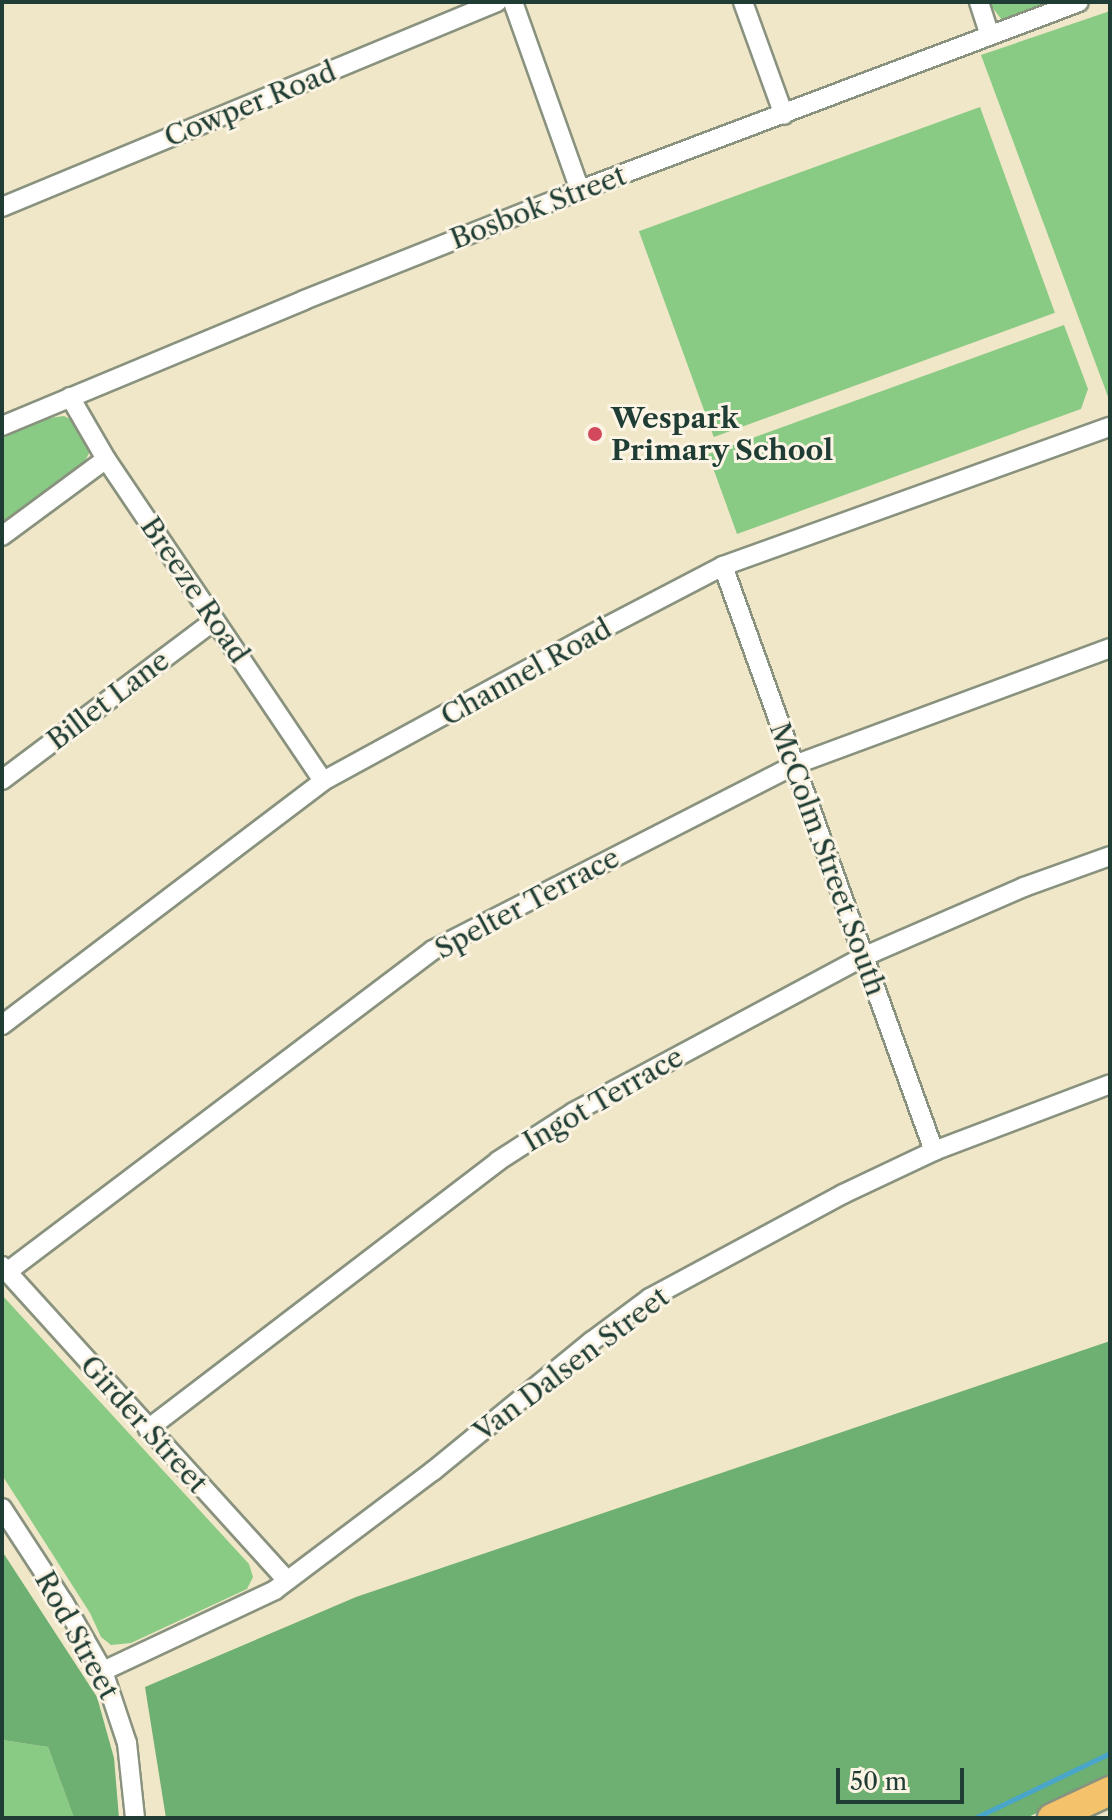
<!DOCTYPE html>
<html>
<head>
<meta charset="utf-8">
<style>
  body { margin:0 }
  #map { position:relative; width:1112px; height:1820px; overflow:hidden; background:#f0e6c8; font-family:"Libre Caslon Text",serif }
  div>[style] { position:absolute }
  .green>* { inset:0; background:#89cb84; transform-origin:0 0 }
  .forest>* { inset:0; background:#6eaf72 }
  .stream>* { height:5px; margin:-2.5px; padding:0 2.5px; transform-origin:2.5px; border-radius:2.5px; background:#4aa6c8 }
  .roads { filter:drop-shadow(2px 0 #88927e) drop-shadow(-2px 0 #88927e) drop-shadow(0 2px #88927e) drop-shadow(0 -2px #88927e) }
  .minor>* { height:18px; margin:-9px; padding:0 9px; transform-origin:9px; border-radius:9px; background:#fff }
  .primary>* { height:28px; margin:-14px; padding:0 14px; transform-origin:14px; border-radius:14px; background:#f4c26a }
  .dots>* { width:22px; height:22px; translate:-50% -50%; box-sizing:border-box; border:4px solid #fcf5e5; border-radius:50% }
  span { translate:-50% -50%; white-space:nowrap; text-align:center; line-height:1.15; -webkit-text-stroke:6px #fcf5e5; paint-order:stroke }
  .street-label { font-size:28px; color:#1f3d34 }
  .poi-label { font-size:28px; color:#1f3d34; font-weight:700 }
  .left { translate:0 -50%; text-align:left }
  .frame { position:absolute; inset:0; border:4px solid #1f3d34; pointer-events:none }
  .scale { position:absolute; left:836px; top:1768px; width:128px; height:36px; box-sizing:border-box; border:4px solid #1f3d34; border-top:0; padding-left:10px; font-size:24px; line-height:28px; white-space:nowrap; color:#1f3d34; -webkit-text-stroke:6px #fcf5e5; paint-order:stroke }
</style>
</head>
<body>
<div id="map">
  <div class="green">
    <i style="clip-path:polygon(988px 2px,1054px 2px,1002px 20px)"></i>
    <i style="clip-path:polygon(1110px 11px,1110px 402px,981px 55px)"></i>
    <i style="left:980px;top:107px;width:219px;height:363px;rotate:70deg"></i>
    <i style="clip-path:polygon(1064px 325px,1088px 389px,1081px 409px,737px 534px,708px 454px)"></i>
    <i style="clip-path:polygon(64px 416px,80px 424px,88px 437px,90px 451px,80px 472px,2px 530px,2px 436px,41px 419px)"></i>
    <i style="clip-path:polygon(2px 1295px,249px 1564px,253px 1577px,247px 1589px,131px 1643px,111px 1645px,101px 1637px,90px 1613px,2px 1475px)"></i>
    <i style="clip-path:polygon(2px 1740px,48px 1747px,74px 1818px,2px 1818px)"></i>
  </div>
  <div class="forest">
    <i style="clip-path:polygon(1110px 1341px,1110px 1780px,1026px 1818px,166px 1818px,145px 1687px,356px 1597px)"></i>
    <i style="clip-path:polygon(2px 1551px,97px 1697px,114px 1758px,119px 1818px,74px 1818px,48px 1747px,2px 1740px)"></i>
  </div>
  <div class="stream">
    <i style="left:975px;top:1818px;width:150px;rotate:-25.7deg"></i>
  </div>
  <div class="roads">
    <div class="minor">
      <i style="left:513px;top:2px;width:200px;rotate:70.4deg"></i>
      <i style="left:743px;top:2px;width:120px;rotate:70.1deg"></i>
      <i style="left:979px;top:2px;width:35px;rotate:72deg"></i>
      <i style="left:2px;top:207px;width:536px;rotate:-22.5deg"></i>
      <i style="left:70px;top:397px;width:72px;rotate:59.9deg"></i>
      <i style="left:106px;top:459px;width:388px;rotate:56deg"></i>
      <i style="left:2px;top:426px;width:327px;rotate:-22.6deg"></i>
      <i style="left:304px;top:300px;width:297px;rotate:-21.7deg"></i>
      <i style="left:580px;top:190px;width:533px;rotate:-20.64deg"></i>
      <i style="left:2px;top:536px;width:129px;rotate:-36.5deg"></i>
      <i style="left:723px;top:566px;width:622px;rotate:70.17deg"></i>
      <i style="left:2px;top:780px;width:266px;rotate:-36.9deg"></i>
      <i style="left:2px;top:1025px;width:403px;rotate:-37.2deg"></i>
      <i style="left:323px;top:781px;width:318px;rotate:-28.6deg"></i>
      <i style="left:602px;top:629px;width:136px;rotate:-27.5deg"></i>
      <i style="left:723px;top:566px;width:411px;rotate:-19.8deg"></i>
      <i style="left:2px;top:1266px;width:424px;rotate:47.8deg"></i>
      <i style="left:7px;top:1272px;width:534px;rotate:-37.08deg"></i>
      <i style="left:433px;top:950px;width:406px;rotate:-27.1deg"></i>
      <i style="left:794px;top:765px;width:337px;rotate:-20.3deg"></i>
      <i style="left:148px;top:1429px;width:441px;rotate:-37.4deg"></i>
      <i style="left:498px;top:1161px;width:90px;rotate:-32.8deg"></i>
      <i style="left:574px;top:1112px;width:328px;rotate:-28.2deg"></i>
      <i style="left:863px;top:957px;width:176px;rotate:-23.5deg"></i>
      <i style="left:1024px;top:887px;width:91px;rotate:-19.8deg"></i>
      <i style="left:2px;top:1508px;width:113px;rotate:56.9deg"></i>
      <i style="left:64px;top:1603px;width:78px;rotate:60.2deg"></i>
      <i style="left:103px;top:1671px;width:76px;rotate:71.6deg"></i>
      <i style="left:127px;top:1743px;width:75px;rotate:83.9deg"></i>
      <i style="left:103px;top:1671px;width:190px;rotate:-25.2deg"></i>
      <i style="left:275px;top:1590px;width:198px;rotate:-37deg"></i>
      <i style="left:433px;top:1471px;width:205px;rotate:-39.3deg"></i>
      <i style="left:592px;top:1341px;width:72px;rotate:-36.6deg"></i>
      <i style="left:650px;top:1298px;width:219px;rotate:-28.3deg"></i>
      <i style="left:843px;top:1194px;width:101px;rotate:-25.3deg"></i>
      <i style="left:934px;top:1151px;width:188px;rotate:-20.8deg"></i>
    </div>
    <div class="primary">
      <i style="left:1052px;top:1818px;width:64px;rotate:-25deg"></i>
    </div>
  </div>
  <div class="dots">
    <i style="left:595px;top:434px;background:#d1495b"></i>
  </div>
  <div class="street-label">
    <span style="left:250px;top:104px;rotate:-22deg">Cowper Road</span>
    <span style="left:538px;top:207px;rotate:-21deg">Bosbok Street</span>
    <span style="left:195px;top:590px;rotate:56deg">Breeze Road</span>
    <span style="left:526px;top:672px;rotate:-29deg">Channel Road</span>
    <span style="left:108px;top:700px;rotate:-37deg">Billet Lane</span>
    <span style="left:828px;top:859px;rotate:70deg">McColm Street South</span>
    <span style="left:527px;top:903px;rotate:-28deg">Spelter Terrace</span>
    <span style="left:603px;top:1099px;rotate:-30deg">Ingot Terrace</span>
    <span style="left:571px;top:1364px;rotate:-37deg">Van Dalsen Street</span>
    <span style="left:144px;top:1424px;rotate:48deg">Girder Street</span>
    <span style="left:77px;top:1635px;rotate:61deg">Rod Street</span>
  </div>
  <div class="poi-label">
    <span class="left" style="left:611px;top:434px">Wespark<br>Primary School</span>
  </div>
  <div class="frame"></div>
  <div class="scale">50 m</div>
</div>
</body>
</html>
